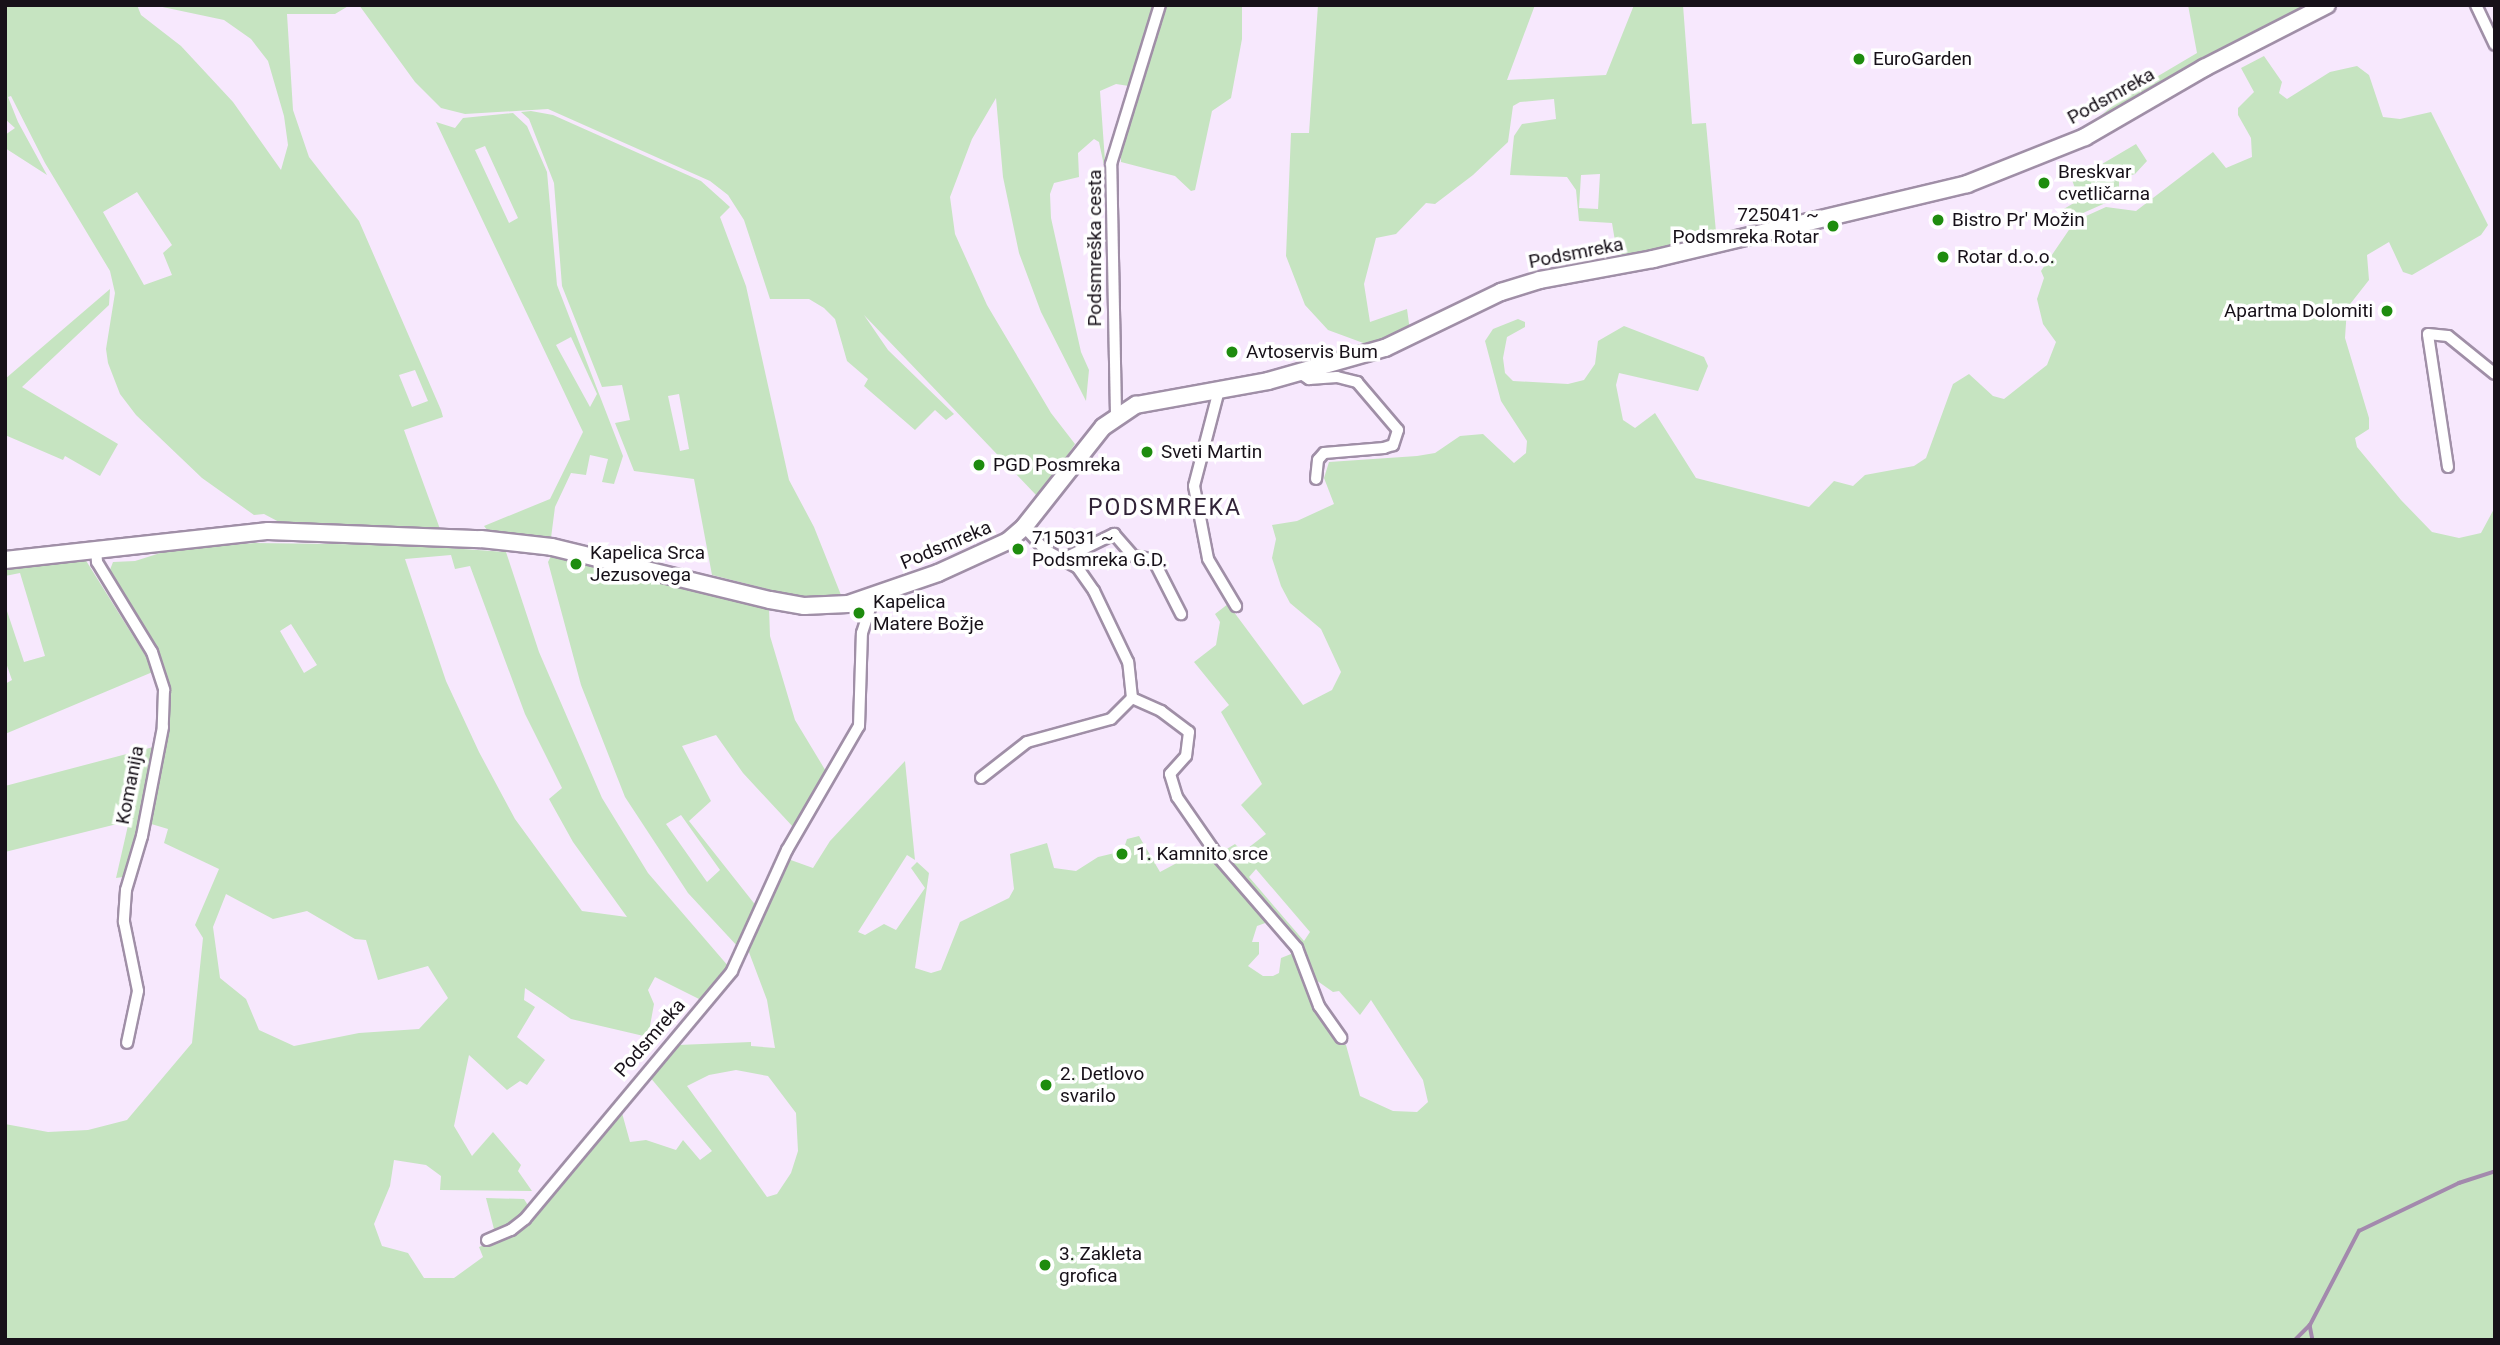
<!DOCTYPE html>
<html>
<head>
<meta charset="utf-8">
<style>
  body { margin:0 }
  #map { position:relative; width:2500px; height:1345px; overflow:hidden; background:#f7e8fd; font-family:Roboto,sans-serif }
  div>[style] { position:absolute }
  .green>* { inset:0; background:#c6e4c1 }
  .stream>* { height:3.5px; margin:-1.75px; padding:0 1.75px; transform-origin:1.75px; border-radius:1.75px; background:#a389ad }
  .roads { filter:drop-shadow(2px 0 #a08fa7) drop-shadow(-2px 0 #a08fa7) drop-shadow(0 2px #a08fa7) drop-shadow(0 -2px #a08fa7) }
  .street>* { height:10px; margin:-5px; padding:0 5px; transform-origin:5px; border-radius:5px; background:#fff }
  .secondary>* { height:16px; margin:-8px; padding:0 8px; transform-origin:8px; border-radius:8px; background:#fff }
  .dots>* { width:19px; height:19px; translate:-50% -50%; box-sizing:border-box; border:4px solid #fff; border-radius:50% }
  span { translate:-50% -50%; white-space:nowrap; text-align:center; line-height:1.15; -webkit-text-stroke:7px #fff; paint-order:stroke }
  .poi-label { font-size:19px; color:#171119 }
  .left { translate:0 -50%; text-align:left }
  .right { translate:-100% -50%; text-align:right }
  .street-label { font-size:19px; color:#171119 }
  .quarter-label { font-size:23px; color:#312337; letter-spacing:2px }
  .frame { position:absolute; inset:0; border:7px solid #171119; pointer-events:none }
</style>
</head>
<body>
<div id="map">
  <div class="green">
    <i style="clip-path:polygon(evenodd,5px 5px,137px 5px,141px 15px,181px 46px,233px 102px,281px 170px,288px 145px,284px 116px,268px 61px,251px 39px,224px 20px,153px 5px,350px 5px,335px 14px,287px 14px,293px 110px,309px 157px,359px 221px,441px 410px,443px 417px,404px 430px,440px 529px,281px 523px,264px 514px,254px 515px,202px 478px,136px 415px,120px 394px,108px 363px,106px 349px,115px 293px,110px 271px,45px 163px,11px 96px,8px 97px,18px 122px,47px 175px,5px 148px,5px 135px,15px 128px,5px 119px,5px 5px,137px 192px,172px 245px,163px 253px,172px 275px,144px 285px,103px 212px,137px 192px,5px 5px,415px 370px,428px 401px,412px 407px,399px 375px,415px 370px)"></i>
    <i style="clip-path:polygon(359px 5px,1155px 5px,1129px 86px,1116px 84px,1100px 91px,1106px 175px,1099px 142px,1094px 139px,1078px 153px,1079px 177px,1054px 183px,1050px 194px,1051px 218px,1081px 352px,1089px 370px,1086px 401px,1041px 312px,1019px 253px,1003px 177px,996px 98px,972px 139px,950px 197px,955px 234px,987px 305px,1051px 413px,1075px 444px,1042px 493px,1036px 495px,864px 315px,888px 350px,954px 414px,946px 420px,935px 410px,915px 430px,864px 386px,868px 379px,847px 361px,835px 319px,824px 308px,809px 299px,770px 299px,744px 220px,728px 195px,710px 181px,548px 109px,465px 114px,441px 108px,415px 82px)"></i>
    <i style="clip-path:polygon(1165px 5px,1242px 5px,1242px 39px,1231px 98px,1212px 111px,1195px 190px,1191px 191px,1175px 176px,1121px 162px,1121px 142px)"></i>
    <i style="clip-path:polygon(evenodd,1318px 5px,1535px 5px,1507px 80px,1606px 75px,1634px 5px,1683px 5px,1692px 124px,1706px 123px,1716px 232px,1618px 259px,1612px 223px,1579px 221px,1576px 190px,1567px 177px,1510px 175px,1514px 136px,1522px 124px,1556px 119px,1554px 99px,1520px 102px,1513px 106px,1508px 142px,1473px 175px,1435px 204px,1426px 203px,1396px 234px,1376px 238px,1364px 284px,1370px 322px,1407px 309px,1410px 331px,1366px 344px,1328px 330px,1305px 305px,1286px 256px,1291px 133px,1309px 133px,1318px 5px,1600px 174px,1598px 209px,1579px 208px,1581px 175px,1600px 174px)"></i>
    <i style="clip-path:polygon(2188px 5px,2316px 5px,2088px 126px,2126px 95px,2197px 53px)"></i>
    <i style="clip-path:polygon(evenodd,2264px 56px,2282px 82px,2279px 93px,2287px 99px,2330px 72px,2357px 66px,2369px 75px,2383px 117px,2400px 119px,2431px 112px,2488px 225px,2481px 235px,2412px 275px,2403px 272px,2389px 242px,2367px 255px,2369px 280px,2347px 308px,2345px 338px,2369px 418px,2369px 429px,2355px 438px,2357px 447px,2401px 500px,2432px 532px,2459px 538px,2481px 533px,2495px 507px,2495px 1340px,5px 1340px,5px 1124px,48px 1132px,88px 1130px,127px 1120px,192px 1043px,203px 938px,195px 925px,219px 869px,164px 843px,168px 829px,148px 823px,168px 722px,161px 669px,108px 575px,113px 562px,135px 561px,173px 549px,255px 543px,406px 545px,506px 552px,539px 652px,602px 798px,648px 873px,729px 967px,705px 1002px,655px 977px,648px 990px,654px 1004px,648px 1037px,571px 1019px,525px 988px,524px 1000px,535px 1007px,517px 1037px,545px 1060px,527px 1085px,520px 1081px,507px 1090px,469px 1055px,454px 1126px,472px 1156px,493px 1132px,521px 1165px,518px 1171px,532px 1191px,440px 1190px,441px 1176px,426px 1165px,394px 1160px,390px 1186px,374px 1224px,382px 1246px,408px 1253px,424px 1278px,454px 1278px,483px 1257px,479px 1247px,513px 1233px,618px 1114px,622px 1113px,630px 1142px,646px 1140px,676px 1150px,683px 1140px,700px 1160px,712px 1151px,649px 1076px,678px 1045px,751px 1042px,751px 1046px,775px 1048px,767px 1000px,747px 947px,788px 859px,813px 868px,830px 841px,905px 761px,915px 860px,907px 855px,858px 932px,865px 935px,884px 924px,896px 930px,925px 888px,911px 868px,917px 862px,929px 873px,915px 968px,931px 973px,941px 970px,960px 922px,1009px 898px,1014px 889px,1010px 854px,1047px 843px,1054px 868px,1076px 871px,1098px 857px,1123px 851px,1127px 839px,1139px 836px,1160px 872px,1201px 850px,1210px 851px,1268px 922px,1257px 926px,1252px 942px,1259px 942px,1259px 954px,1248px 966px,1263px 976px,1273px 976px,1279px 973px,1281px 958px,1296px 952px,1336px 1042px,1346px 1045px,1360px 1096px,1393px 1111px,1417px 1112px,1428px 1102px,1423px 1080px,1371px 1000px,1360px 1015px,1339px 991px,1333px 992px,1316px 980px,1299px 946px,1220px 853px,1235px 844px,1243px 852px,1266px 834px,1241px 805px,1262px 784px,1221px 712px,1229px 705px,1194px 662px,1216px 645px,1220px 622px,1215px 614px,1228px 604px,1303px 705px,1332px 690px,1341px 672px,1321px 629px,1290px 603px,1281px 586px,1272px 558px,1276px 539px,1272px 525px,1297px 521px,1334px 504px,1324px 478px,1329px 462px,1417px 456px,1435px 453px,1460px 436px,1483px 434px,1514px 463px,1526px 453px,1527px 441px,1501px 401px,1485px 341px,1493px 329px,1518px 319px,1525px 322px,1525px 327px,1507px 337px,1503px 358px,1505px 373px,1513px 381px,1568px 384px,1584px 380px,1595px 364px,1598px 341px,1624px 326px,1704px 357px,1708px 366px,1698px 391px,1619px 373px,1616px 385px,1623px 420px,1635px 428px,1655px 413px,1696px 478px,1809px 507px,1834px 481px,1853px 486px,1865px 475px,1914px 466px,1926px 458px,1953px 384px,1969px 374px,1993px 396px,2004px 399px,2047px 365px,2056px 342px,2043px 324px,2037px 299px,2044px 278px,2041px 271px,2075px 221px,2106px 207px,2136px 211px,2213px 152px,2226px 168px,2252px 157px,2251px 138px,2238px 115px,2238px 108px,2254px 92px,2241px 68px,2264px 56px,451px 555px,455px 569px,470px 566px,525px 714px,562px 788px,549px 799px,573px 842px,627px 917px,582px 911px,515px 819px,479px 752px,446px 681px,405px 559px,451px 555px,2264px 56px,291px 624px,317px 665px,304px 673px,280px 631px,291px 624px,2264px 56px,1256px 869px,1310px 932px,1304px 941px,1249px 877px,1256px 869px,2264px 56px,226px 894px,273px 919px,307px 911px,355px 939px,366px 940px,378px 980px,428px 966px,448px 998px,419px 1029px,359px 1033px,294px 1046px,259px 1030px,246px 999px,220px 978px,213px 927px,226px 894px,2264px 56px,736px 1070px,768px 1076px,796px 1113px,798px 1151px,791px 1173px,777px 1194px,767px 1197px,687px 1086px,709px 1075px,736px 1070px)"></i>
    <i style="clip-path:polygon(evenodd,531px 111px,553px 115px,701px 181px,730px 207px,720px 217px,746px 286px,789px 480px,814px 527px,841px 595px,802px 598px,712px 575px,694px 479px,634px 471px,615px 423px,630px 420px,622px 385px,602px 387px,562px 286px,554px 183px,529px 119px,521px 112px,531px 111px,679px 394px,689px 449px,680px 451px,668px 396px,679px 394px)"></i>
    <i style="clip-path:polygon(evenodd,513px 113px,527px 126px,547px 172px,557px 285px,623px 456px,614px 484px,602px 482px,608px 459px,590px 455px,586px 475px,571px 473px,555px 507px,551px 538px,488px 531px,484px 526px,550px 499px,583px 432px,436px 122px,455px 128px,463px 118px,513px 113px,485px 146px,518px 218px,509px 223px,475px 150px,485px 146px,513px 113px,571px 337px,597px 394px,590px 407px,556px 345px,571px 337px)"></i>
    <i style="clip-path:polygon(2136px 144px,2147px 161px,2135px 174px,2119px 179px,2119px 197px,2065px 221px,2062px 210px,2079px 200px,2070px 174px,2085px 174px)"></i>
    <i style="clip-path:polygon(110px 289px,109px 305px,22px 387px,118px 444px,100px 476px,65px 456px,63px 460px,5px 435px,5px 379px)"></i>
    <i style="clip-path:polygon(evenodd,551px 556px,769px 608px,770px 636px,795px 720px,827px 773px,794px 828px,743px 773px,716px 735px,682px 746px,711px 801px,689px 821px,757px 907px,739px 948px,688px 893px,625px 797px,581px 685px,548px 562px,551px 556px,681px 815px,720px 870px,707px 882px,666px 824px,681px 815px)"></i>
    <i style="clip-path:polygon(85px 559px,155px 671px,5px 734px,5px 684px,12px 680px,5px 660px,5px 605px,24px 662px,45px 656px,20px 573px,5px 576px,5px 568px)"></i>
    <i style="clip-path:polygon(157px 746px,130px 876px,116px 878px,129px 821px,5px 852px,5px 786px)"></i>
    <i style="clip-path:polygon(486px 1198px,524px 1199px,529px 1207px,513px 1226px,495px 1233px)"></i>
  </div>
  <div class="stream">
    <i style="left:2310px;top:1325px;width:15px;rotate:79deg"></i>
    <i style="left:2295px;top:1340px;width:21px;rotate:-45deg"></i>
    <i style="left:2310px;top:1325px;width:106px;rotate:-62.5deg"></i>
    <i style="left:2359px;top:1231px;width:111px;rotate:-25.6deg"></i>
    <i style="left:2459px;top:1183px;width:38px;rotate:-18deg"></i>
  </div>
  <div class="roads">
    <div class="street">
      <i style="left:2476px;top:5px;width:44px;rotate:64.6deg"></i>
      <i style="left:1300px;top:373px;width:11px;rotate:34deg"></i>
      <i style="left:1309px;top:379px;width:28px;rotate:-4deg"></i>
      <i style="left:1337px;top:377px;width:21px;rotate:14deg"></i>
      <i style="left:1357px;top:382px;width:63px;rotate:49.5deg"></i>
      <i style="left:1398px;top:430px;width:16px;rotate:108deg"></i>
      <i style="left:1393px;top:445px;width:9px;rotate:162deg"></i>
      <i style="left:1384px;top:448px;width:60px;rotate:175.2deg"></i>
      <i style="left:1324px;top:453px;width:9px;rotate:131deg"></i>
      <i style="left:1318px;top:460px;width:19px;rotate:96deg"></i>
      <i style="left:1219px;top:390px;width:99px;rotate:104.6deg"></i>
      <i style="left:1194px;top:486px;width:74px;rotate:79.1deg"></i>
      <i style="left:1208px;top:559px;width:55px;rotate:59.2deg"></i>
      <i style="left:1116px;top:414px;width:250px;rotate:-91.1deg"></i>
      <i style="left:1111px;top:164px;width:166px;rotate:-72.9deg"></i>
      <i style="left:2448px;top:467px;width:134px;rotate:-98.6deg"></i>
      <i style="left:2428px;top:334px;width:20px;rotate:6deg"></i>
      <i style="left:2448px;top:336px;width:60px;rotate:39deg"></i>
      <i style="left:96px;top:548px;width:14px;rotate:86deg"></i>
      <i style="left:97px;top:562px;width:105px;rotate:58.6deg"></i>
      <i style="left:152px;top:652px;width:40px;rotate:72deg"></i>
      <i style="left:164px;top:690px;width:37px;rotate:92deg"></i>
      <i style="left:163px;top:727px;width:111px;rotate:100.9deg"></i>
      <i style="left:142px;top:836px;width:56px;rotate:106.5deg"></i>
      <i style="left:126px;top:890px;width:32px;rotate:94deg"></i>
      <i style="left:124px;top:922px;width:70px;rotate:78.5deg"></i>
      <i style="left:138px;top:991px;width:53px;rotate:101.9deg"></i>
      <i style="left:1065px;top:558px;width:55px;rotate:-26.1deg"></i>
      <i style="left:1114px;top:534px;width:29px;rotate:49deg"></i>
      <i style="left:1133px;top:556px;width:20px;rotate:9deg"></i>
      <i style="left:1153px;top:559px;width:62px;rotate:63deg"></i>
      <i style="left:1132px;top:698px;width:32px;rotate:24deg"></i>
      <i style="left:1161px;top:711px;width:35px;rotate:37deg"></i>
      <i style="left:1189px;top:732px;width:24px;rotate:97deg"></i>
      <i style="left:1186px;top:756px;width:24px;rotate:132deg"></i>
      <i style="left:1170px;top:774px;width:24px;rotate:73deg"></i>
      <i style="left:1177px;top:797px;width:75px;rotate:55.3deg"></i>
      <i style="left:1220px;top:859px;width:118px;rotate:49.1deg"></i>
      <i style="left:1297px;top:948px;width:62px;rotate:69.2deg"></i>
      <i style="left:1319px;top:1006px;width:39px;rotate:55deg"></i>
      <i style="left:981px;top:778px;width:58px;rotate:-38deg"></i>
      <i style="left:1027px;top:742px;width:87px;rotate:-15.3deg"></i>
      <i style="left:1111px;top:719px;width:30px;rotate:-45deg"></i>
      <i style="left:1132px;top:698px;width:36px;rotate:-96deg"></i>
      <i style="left:1128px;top:662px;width:79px;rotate:-115.6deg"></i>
      <i style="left:1094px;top:591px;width:28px;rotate:-125deg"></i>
      <i style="left:1078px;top:568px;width:38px;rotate:-151deg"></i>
      <i style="left:1045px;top:550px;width:31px;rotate:-132deg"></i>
      <i style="left:487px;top:1240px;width:26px;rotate:-23deg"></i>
      <i style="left:511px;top:1230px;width:18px;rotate:-38deg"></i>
      <i style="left:525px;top:1219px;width:323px;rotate:-50.1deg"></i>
      <i style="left:732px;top:971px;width:133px;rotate:-65.6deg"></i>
      <i style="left:787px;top:850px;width:143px;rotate:-59.9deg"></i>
      <i style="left:859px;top:726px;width:93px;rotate:-88.2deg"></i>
      <i style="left:862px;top:633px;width:39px;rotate:-72deg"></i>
    </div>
    <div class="secondary">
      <i style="left:5px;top:560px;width:265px;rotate:-6.3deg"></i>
      <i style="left:268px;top:531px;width:213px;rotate:2.2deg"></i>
      <i style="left:481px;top:539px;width:71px;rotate:6.4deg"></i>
      <i style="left:552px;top:547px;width:224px;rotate:13.7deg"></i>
      <i style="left:770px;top:600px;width:35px;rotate:10deg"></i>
      <i style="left:804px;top:606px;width:44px;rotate:-2.6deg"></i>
      <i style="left:848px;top:604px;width:95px;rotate:-19deg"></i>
      <i style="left:938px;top:573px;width:77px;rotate:-24.6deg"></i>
      <i style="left:1008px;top:541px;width:21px;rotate:-41deg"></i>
      <i style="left:1024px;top:527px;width:127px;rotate:-51.7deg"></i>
      <i style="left:1103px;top:427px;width:40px;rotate:-34deg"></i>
      <i style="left:1136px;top:405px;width:134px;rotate:-10.3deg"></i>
      <i style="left:1268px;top:381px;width:122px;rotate:-15.8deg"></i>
      <i style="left:1385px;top:348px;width:129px;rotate:-25.8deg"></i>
      <i style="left:1501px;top:292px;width:41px;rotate:-17.1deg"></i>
      <i style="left:1540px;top:280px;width:115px;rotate:-10.5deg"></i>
      <i style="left:1653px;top:259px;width:323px;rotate:-13.4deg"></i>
      <i style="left:1967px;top:184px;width:127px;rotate:-21.7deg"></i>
      <i style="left:2085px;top:137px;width:138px;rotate:-30.1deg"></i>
      <i style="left:2204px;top:68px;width:138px;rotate:-27.1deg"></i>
    </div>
  </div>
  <div class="dots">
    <i style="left:1859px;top:59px;background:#1e8c0e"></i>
    <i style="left:2044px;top:183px;background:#1e8c0e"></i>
    <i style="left:1938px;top:220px;background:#1e8c0e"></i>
    <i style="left:1833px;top:226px;background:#1e8c0e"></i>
    <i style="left:1943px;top:257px;background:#1e8c0e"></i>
    <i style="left:2387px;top:311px;background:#1e8c0e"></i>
    <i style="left:1232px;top:352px;background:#1e8c0e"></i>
    <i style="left:1147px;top:452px;background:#1e8c0e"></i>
    <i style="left:979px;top:465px;background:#1e8c0e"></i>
    <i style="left:1018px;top:549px;background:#1e8c0e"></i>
    <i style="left:576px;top:564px;background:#1e8c0e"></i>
    <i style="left:859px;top:613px;background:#1e8c0e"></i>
    <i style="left:1122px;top:854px;background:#1e8c0e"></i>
    <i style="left:1046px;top:1085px;background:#1e8c0e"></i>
    <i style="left:1045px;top:1265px;background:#1e8c0e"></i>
  </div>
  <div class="poi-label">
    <span class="left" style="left:1873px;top:59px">EuroGarden</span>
    <span class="left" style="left:2058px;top:183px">Breskvar<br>cvetličarna</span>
    <span class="right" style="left:1819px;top:226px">725041 ~<br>Podsmreka Rotar</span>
    <span class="left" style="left:1952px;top:220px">Bistro Pr' Možin</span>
    <span class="left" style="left:1957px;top:257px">Rotar d.o.o.</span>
    <span class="right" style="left:2373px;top:311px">Apartma Dolomiti</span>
    <span class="left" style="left:1246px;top:352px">Avtoservis Bum</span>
    <span class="left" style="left:1161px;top:452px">Sveti Martin</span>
    <span class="left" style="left:993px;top:465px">PGD Posmreka</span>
    <span class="left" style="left:1032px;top:549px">715031 ~<br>Podsmreka G.D.</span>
    <span class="left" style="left:590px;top:564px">Kapelica Srca<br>Jezusovega</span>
    <span class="left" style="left:873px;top:613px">Kapelica<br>Matere Božje</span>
    <span class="left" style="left:1136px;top:854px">1. Kamnito srce</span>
    <span class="left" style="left:1060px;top:1085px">2. Detlovo<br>svarilo</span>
    <span class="left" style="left:1059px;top:1265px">3. Zakleta<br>grofica</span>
  </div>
  <div class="street-label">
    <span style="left:2111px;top:96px;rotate:-29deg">Podsmreka</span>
    <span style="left:1095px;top:248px;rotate:-90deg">Podsmreška cesta</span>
    <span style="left:1576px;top:253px;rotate:-11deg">Podsmreka</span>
    <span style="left:946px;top:545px;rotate:-23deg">Podsmreka</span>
    <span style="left:130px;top:785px;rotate:-79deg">Komanija</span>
    <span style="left:650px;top:1038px;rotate:-49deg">Podsmreka</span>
  </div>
  <div class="quarter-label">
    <span style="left:1165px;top:508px">PODSMREKA</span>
  </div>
  <div class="frame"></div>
</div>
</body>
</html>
